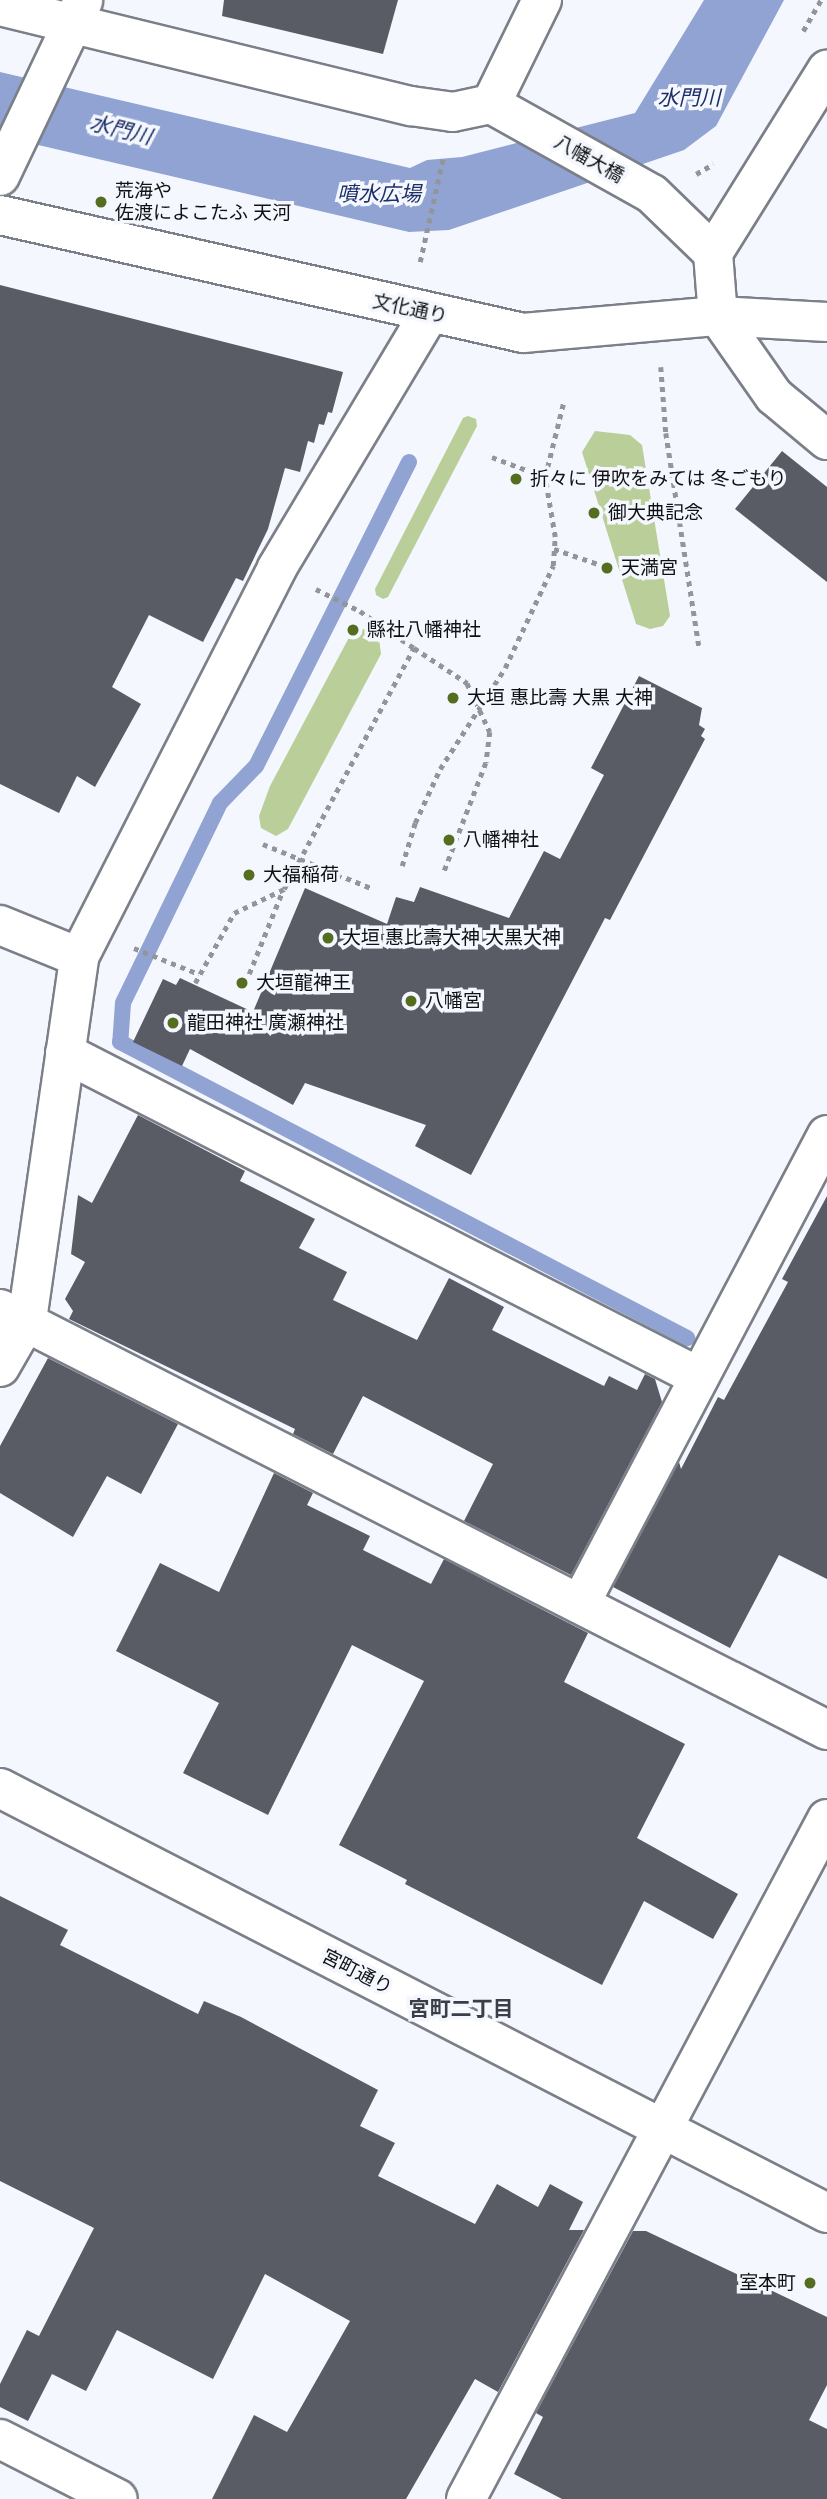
<!DOCTYPE html>
<html>
<head>
<meta charset="utf-8">
<style>
  body { margin:0 }
  #map { position:relative; width:827px; height:2499px; overflow:hidden; background:#f4f7fd; font-family:Mulish,"Noto Sans JP",sans-serif }
  div>[style] { position:absolute }
  .forest>* { inset:0; background:#bace9a }
  .water>* { inset:0; background:#90a3d3 }
  .stream>* { height:16px; margin:-8px; padding:0 8px; transform-origin:8px; border-radius:8px; background:#90a3d3 }
  .building>* { inset:0; background:#595c65 }
  .path>* { height:4.5px; margin-top:-2.25px; transform-origin:0; background:repeating-linear-gradient(90deg,#929599 0 5px,transparent 0 10px) }
  .roads { filter:drop-shadow(2px 0 #7b7f88) drop-shadow(-2px 0 #7b7f88) drop-shadow(0 2px #7b7f88) drop-shadow(0 -2px #7b7f88) }
  .minor>* { height:38px; margin:-19px; padding:0 19px; transform-origin:19px; border-radius:19px; background:#fff }
  .dots>* { width:19px; height:19px; translate:-50% -50%; box-sizing:border-box; border:4px solid #f4f7fd; border-radius:50% }
  span { translate:-50% -50%; white-space:nowrap; text-align:center; line-height:1.15; -webkit-text-stroke:7px #f4f7fd; paint-order:stroke }
  .street-label { font-size:19px; color:#0f1114 }
  .poi-label { font-size:19px; color:#0f1114 }
  .left { translate:0 -50%; text-align:left }
  .right { translate:-100% -50%; text-align:right }
  .water-label { font-size:21px; color:#1d2e68; font-style:italic }
  .neighbourhood-label { font-size:21px; color:#3b3e46; font-weight:700 }
</style>
</head>
<body>
<div id="map">
  <div class="forest">
    <i style="clip-path:polygon(468px 416px,476px 419px,477px 426px,388px 597px,383px 599px,376px 595px,375px 589px,463px 418px)"></i>
    <i style="clip-path:polygon(595px 431px,630px 435px,642px 445px,670px 616px,663px 626px,650px 629px,636px 624px,582px 452px)"></i>
    <i style="clip-path:polygon(366px 629px,379px 639px,381px 654px,288px 829px,276px 836px,261px 828px,259px 816px,270px 786px,353px 630px)"></i>
  </div>
  <div class="water">
    <i style="clip-path:polygon(704px 0,784px 0,716px 126px,684px 150px,449px 230px,409px 232px,0 136px,0 72px,410px 168px,427px 160px,462px 157px,635px 113px)"></i>
  </div>
  <div class="stream">
    <i style="left:409px;top:462px;width:340px;rotate:116.7deg"></i>
    <i style="left:256px;top:766px;width:52px;rotate:134.2deg"></i>
    <i style="left:220px;top:803px;width:222px;rotate:115.9deg"></i>
    <i style="left:123px;top:1003px;width:39px;rotate:94deg"></i>
    <i style="left:120px;top:1042px;width:640px;rotate:27.57deg"></i>
  </div>
  <div class="building">
    <i style="clip-path:polygon(224px 0,398px 0,383px 54px,222px 16px)"></i>
    <i style="clip-path:polygon(0 285px,343px 372px,332px 413px,328px 412px,324px 425px,319px 424px,314px 443px,308px 441px,300px 472px,285px 468px,268px 529px,243px 581px,236px 578px,203px 642px,149px 615px,112px 687px,141px 704px,95px 787px,77px 776px,59px 813px,0 784px)"></i>
    <i style="clip-path:polygon(782px 451px,827px 487px,827px 582px,735px 509px)"></i>
    <i style="clip-path:polygon(639px 676px,702px 708px,699px 725px,705px 729px,701px 736px,705px 739px,610px 920px,605px 918px,471px 1175px,415px 1146px,426px 1125px,305px 1083px,293px 1105px,190px 1049px,182px 1066px,133px 1042px,163px 979px,176px 985px,180px 978px,253px 1012px,305px 888px,387px 924px,396px 897px,414px 902px,420px 887px,509px 918px,544px 851px,560px 859px,604px 775px,591px 768px)"></i>
    <i style="clip-path:polygon(138px 1115px,245px 1171px,240px 1181px,315px 1219px,299px 1248px,347px 1272px,333px 1300px,417px 1340px,449px 1278px,504px 1307px,492px 1330px,604px 1386px,609px 1376px,637px 1390px,645px 1374px,655px 1379px,662px 1402px,571px 1575px,464px 1521px,493px 1464px,363px 1396px,333px 1454px,293px 1434px,295px 1429px,69px 1319px,73px 1311px,65px 1299px,85px 1262px,71px 1254px,78px 1195px,92px 1203px)"></i>
    <i style="clip-path:polygon(827px 1196px,827px 1579px,779px 1555px,730px 1648px,613px 1587px,679px 1462px,681px 1469px,718px 1397px,724px 1400px,788px 1282px,782px 1279px)"></i>
    <i style="clip-path:polygon(48px 1358px,178px 1424px,141px 1494px,107px 1476px,73px 1537px,0 1493px,0 1446px)"></i>
    <i style="clip-path:polygon(274px 1473px,313px 1493px,307px 1505px,370px 1536px,363px 1550px,431px 1584px,444px 1559px,588px 1633px,564px 1682px,685px 1744px,637px 1838px,738px 1894px,713px 1939px,644px 1901px,602px 1985px,405px 1884px,407px 1880px,339px 1845px,424px 1681px,352px 1645px,268px 1815px,183px 1773px,219px 1703px,116px 1651px,160px 1563px,219px 1592px)"></i>
    <i style="clip-path:polygon(0 1896px,68px 1930px,60px 1945px,198px 2014px,204px 2001px,241px 2017px,378px 2090px,360px 2126px,395px 2143px,378px 2176px,475px 2224px,497px 2184px,538px 2207px,550px 2184px,583px 2202px,569px 2230px,584px 2230px,498px 2392px,475px 2379px,406px 2499px,212px 2499px,254px 2415px,287px 2432px,350px 2321px,265px 2274px,213px 2379px,117px 2330px,86px 2391px,52px 2374px,28px 2421px,0 2407px,0 2384px,27px 2330px,39px 2336px,94px 2228px,0 2181px)"></i>
    <i style="clip-path:polygon(633px 2231px,646px 2231px,827px 2317px,827px 2385px,809px 2420px,827px 2429px,827px 2499px,562px 2499px,514px 2474px,543px 2417px,536px 2413px)"></i>
  </div>
  <div class="path">
    <i style="left:803px;top:31px;width:36px;rotate:-60deg"></i>
    <i style="left:696px;top:174px;width:20px;rotate:-30deg"></i>
    <i style="left:420px;top:262px;width:107px;rotate:-77.5deg"></i>
    <i style="left:661px;top:367px;width:66px;rotate:85.7deg"></i>
    <i style="left:666px;top:433px;width:217px;rotate:81.2deg"></i>
    <i style="left:492px;top:457px;width:57px;rotate:20.7deg"></i>
    <i style="left:554px;top:549px;width:50px;rotate:18.8deg"></i>
    <i style="left:316px;top:589px;width:49px;rotate:26.6deg"></i>
    <i style="left:360px;top:611px;width:65px;rotate:34.4deg"></i>
    <i style="left:263px;top:844px;width:117px;rotate:22.2deg"></i>
    <i style="left:402px;top:866px;width:45px;rotate:-73.2deg"></i>
    <i style="left:415px;top:823px;width:60px;rotate:-65.2deg"></i>
    <i style="left:440px;top:769px;width:120px;rotate:-57.2deg"></i>
    <i style="left:505px;top:668px;width:113px;rotate:-64.8deg"></i>
    <i style="left:553px;top:566px;width:29px;rotate:-86deg"></i>
    <i style="left:555px;top:537px;width:61px;rotate:-99.5deg"></i>
    <i style="left:545px;top:477px;width:79px;rotate:-76.1deg"></i>
    <i style="left:134px;top:948px;width:70px;rotate:21.8deg"></i>
    <i style="left:249px;top:974px;width:91px;rotate:-68deg"></i>
    <i style="left:195px;top:983px;width:80px;rotate:-60.9deg"></i>
    <i style="left:234px;top:913px;width:55px;rotate:-25.6deg"></i>
    <i style="left:284px;top:889px;width:274px;rotate:-61.7deg"></i>
    <i style="left:414px;top:648px;width:64px;rotate:33.4deg"></i>
    <i style="left:467px;top:683px;width:54px;rotate:64.9deg"></i>
    <i style="left:490px;top:732px;width:31px;rotate:97deg"></i>
    <i style="left:486px;top:763px;width:117px;rotate:111.1deg"></i>
  </div>
  <div class="roads">
    <div class="minor">
      <i style="left:0;top:6px;width:423px;rotate:13.7deg"></i>
      <i style="left:411px;top:106px;width:42px;rotate:8.1deg"></i>
      <i style="left:453px;top:112px;width:39px;rotate:-12deg"></i>
      <i style="left:491px;top:104px;width:184px;rotate:29.2deg"></i>
      <i style="left:652px;top:194px;width:85px;rotate:44deg"></i>
      <i style="left:713px;top:253px;width:63px;rotate:85.5deg"></i>
      <i style="left:718px;top:316px;width:98px;rotate:55deg"></i>
      <i style="left:774px;top:396px;width:69px;rotate:39.7deg"></i>
      <i style="left:491px;top:104px;width:116px;rotate:-63.9deg"></i>
      <i style="left:0;top:176px;width:194px;rotate:-64.6deg"></i>
      <i style="left:0;top:215px;width:536px;rotate:12.71deg"></i>
      <i style="left:523px;top:333px;width:196px;rotate:-5deg"></i>
      <i style="left:718px;top:316px;width:109px;rotate:3.2deg"></i>
      <i style="left:713px;top:253px;width:216px;rotate:-58.1deg"></i>
      <i style="left:0;top:925px;width:85px;rotate:22.1deg"></i>
      <i style="left:65px;top:1053px;width:712px;rotate:27.07deg"></i>
      <i style="left:0;top:1309px;width:928px;rotate:26.98deg"></i>
      <i style="left:0;top:1367px;width:54px;rotate:-60.1deg"></i>
      <i style="left:27px;top:1320px;width:367px;rotate:-81.8deg"></i>
      <i style="left:79px;top:957px;width:436px;rotate:-63deg"></i>
      <i style="left:277px;top:568px;width:296px;rotate:-59.1deg"></i>
      <i style="left:580px;top:1604px;width:530px;rotate:-62.23deg"></i>
      <i style="left:0;top:1788px;width:930px;rotate:27.2deg"></i>
      <i style="left:0;top:2439px;width:132px;rotate:27deg"></i>
      <i style="left:466px;top:2499px;width:770px;rotate:-62.04deg"></i>
    </div>
  </div>
  <div class="dots">
    <i style="left:101px;top:202px;background:#556d1e"></i>
    <i style="left:516px;top:479px;background:#556d1e"></i>
    <i style="left:594px;top:513px;background:#556d1e"></i>
    <i style="left:607px;top:568px;background:#556d1e"></i>
    <i style="left:353px;top:630px;background:#556d1e"></i>
    <i style="left:453px;top:698px;background:#556d1e"></i>
    <i style="left:449px;top:840px;background:#556d1e"></i>
    <i style="left:249px;top:875px;background:#556d1e"></i>
    <i style="left:328px;top:938px;background:#556d1e"></i>
    <i style="left:242px;top:983px;background:#556d1e"></i>
    <i style="left:411px;top:1001px;background:#556d1e"></i>
    <i style="left:173px;top:1023px;background:#556d1e"></i>
    <i style="left:810px;top:2283px;background:#556d1e"></i>
  </div>
  <div class="street-label">
    <span style="left:589px;top:159px;rotate:29deg">八幡大橋</span>
    <span style="left:410px;top:309px;rotate:12deg">文化通り</span>
    <span style="left:357px;top:1972px;rotate:27deg">宮町通り</span>
  </div>
  <div class="poi-label">
    <span class="left" style="left:115px;top:202px">荒海や<br>佐渡によこたふ 天河</span>
    <span class="left" style="left:530px;top:479px">折々に 伊吹をみては 冬ごもり</span>
    <span class="left" style="left:608px;top:513px">御大典記念</span>
    <span class="left" style="left:621px;top:568px">天満宮</span>
    <span class="left" style="left:367px;top:630px">縣社八幡神社</span>
    <span class="left" style="left:467px;top:698px">大垣 惠比壽 大黒 大神</span>
    <span class="left" style="left:463px;top:840px">八幡神社</span>
    <span class="left" style="left:263px;top:875px">大福稲荷</span>
    <span class="left" style="left:342px;top:938px">大垣 惠比壽大神 大黒大神</span>
    <span class="left" style="left:256px;top:983px">大垣龍神王</span>
    <span class="left" style="left:425px;top:1001px">八幡宮</span>
    <span class="left" style="left:187px;top:1023px">龍田神社 廣瀬神社</span>
    <span class="right" style="left:796px;top:2283px">室本町</span>
  </div>
  <div class="water-label">
    <span style="left:689px;top:97px">水門川</span>
    <span style="left:121px;top:129px;rotate:14deg">水門川</span>
    <span style="left:379px;top:193px">噴水広場</span>
  </div>
  <div class="neighbourhood-label">
    <span style="left:461px;top:2008px">宮町二丁目</span>
  </div>
</div>
</body>
</html>
